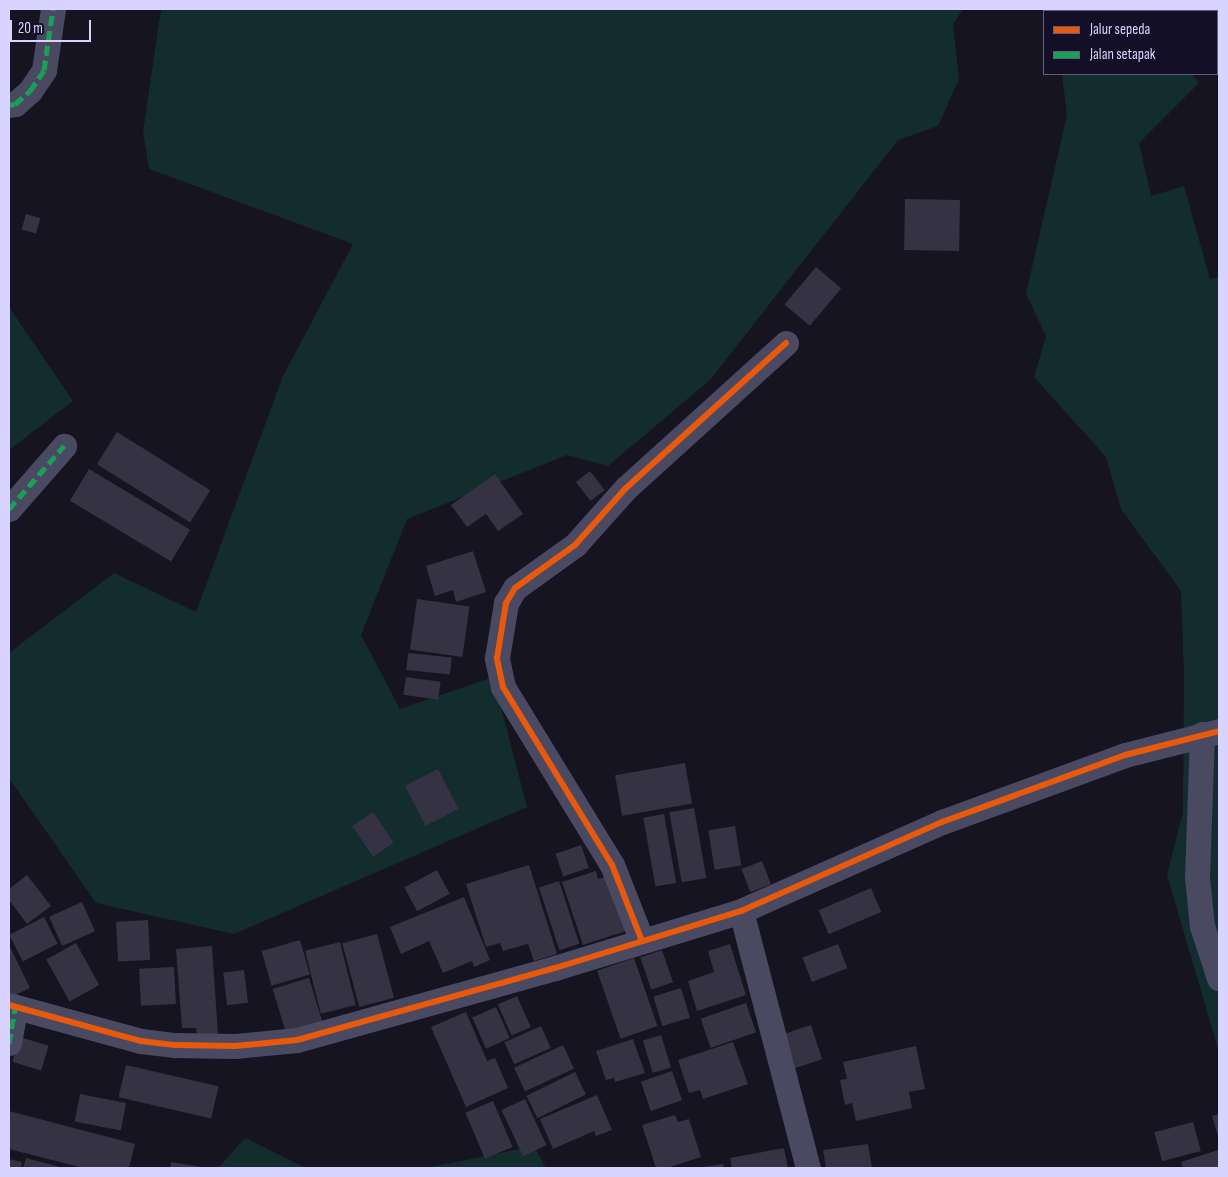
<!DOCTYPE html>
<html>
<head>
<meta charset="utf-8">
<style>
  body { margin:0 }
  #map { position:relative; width:1228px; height:1177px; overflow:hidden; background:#161421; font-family:"Sofia Sans Condensed",sans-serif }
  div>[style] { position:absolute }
  .green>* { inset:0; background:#132c2d }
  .building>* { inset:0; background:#343243; transform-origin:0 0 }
  .minor>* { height:25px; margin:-12.5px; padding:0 12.5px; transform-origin:12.5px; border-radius:12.5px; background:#4a4962 }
  .quiet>* { height:5px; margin-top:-2.5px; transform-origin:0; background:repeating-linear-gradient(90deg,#1a9f57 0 10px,transparent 0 15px) }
  .cycleway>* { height:6px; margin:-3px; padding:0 3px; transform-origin:3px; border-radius:3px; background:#e8590c }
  span { translate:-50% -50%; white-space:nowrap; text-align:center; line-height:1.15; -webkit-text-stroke:4px #130f26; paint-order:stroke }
  .frame { position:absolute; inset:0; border:10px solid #d9d4ff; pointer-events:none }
  .legend { position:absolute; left:1043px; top:10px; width:175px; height:65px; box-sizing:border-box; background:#130f26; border:1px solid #625e7d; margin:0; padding:6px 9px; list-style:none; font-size:15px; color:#d9d4ff }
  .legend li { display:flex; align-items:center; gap:10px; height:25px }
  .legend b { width:25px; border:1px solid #625e7d }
  .scale { position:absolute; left:10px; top:20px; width:81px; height:22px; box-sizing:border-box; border:2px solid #d9d4ff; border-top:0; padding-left:6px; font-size:15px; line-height:18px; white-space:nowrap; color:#d9d4ff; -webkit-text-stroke:4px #130f26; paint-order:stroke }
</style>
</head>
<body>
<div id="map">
  <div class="green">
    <i style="clip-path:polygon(161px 9px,963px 9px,953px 24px,959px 79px,938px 126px,898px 140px,710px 380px,608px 466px,567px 455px,407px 519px,361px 635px,400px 709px,493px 677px,527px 807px,234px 934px,96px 903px,9px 778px,9px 653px,114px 573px,196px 612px,283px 376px,353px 244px,149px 169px,143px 132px)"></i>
    <i style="clip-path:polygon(1062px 74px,1192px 74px,1199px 83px,1139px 143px,1151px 196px,1184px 186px,1210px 279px,1219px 277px,1219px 1052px,1167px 875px,1183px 812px,1184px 673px,1181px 591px,1121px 509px,1106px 457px,1034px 377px,1046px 336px,1026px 294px,1067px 115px)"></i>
    <i style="clip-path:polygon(9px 307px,73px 401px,9px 450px)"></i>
    <i style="clip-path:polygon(245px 1138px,306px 1168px,218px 1168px)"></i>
    <i style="clip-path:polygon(534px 1146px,546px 1168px,427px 1168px)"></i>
  </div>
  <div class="building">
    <i style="left:905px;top:199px;width:55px;height:51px;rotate:1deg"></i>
    <i style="left:26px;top:214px;width:15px;height:16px;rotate:16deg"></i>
    <i style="left:816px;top:267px;width:33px;height:49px;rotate:40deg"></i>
    <i style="left:117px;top:432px;width:110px;height:38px;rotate:32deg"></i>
    <i style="left:89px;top:469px;width:118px;height:37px;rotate:31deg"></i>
    <i style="left:590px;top:471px;width:24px;height:18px;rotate:52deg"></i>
    <i style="clip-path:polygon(495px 474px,523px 514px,498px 531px,486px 514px,467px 527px,451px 505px)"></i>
    <i style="clip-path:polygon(473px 551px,486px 592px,456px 602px,453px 590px,435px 596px,426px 566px)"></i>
    <i style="left:417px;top:599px;width:53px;height:51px;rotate:8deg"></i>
    <i style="left:408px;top:653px;width:44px;height:17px;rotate:6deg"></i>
    <i style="left:406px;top:677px;width:35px;height:18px;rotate:8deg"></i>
    <i style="left:685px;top:763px;width:41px;height:71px;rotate:80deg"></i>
    <i style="left:438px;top:769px;width:45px;height:37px;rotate:63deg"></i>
    <i style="left:694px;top:808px;width:71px;height:25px;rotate:80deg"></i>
    <i style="left:373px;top:812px;width:37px;height:25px;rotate:56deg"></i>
    <i style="left:664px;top:814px;width:70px;height:21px;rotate:80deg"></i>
    <i style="left:735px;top:826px;width:40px;height:27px;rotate:81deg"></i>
    <i style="left:581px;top:845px;width:24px;height:27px;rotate:71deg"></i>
    <i style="left:762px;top:861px;width:25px;height:22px;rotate:69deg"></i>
    <i style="clip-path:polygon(529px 865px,557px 954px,534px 961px,528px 944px,503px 951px,500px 943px,486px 947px,466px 884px)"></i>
    <i style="left:437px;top:870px;width:27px;height:37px;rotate:62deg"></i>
    <i style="clip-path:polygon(596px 871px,598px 879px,608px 876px,626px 931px,583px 945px,562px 882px)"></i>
    <i style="clip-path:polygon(27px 875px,51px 906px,27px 924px,9px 900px,9px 889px)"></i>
    <i style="left:559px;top:881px;width:66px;height:21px;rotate:72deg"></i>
    <i style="left:871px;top:888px;width:26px;height:57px;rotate:67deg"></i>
    <i style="clip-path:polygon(464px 897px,490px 960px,474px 967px,472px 961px,443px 973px,429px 941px,401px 954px,390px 927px)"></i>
    <i style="left:82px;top:902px;width:32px;height:36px;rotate:66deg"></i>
    <i style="left:44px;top:917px;width:30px;height:39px;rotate:63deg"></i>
    <i style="left:148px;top:920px;width:40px;height:32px;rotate:87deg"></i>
    <i style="left:377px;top:934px;width:66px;height:36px;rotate:75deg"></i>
    <i style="left:300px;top:940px;width:36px;height:40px;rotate:74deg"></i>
    <i style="left:340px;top:942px;width:65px;height:36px;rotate:76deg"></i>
    <i style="left:76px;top:943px;width:48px;height:34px;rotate:61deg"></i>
    <i style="clip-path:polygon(730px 944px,746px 995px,697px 1011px,688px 981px,714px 972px,708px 951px)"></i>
    <i style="left:838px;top:944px;width:26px;height:38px;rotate:69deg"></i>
    <i style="clip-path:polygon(9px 945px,30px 988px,9px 998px)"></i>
    <i style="clip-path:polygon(212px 946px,218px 1034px,197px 1035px,196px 1028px,182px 1028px,176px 949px)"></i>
    <i style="left:662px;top:950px;width:34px;height:23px;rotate:71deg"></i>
    <i style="left:634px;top:958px;width:72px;height:39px;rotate:71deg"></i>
    <i style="left:174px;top:967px;width:37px;height:35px;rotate:87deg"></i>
    <i style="left:244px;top:970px;width:33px;height:21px;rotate:83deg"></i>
    <i style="left:309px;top:978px;width:45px;height:38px;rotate:73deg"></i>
    <i style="left:681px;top:988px;width:31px;height:29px;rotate:73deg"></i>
    <i style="left:517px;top:996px;width:34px;height:21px;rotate:66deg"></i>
    <i style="left:746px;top:1003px;width:31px;height:48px;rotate:71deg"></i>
    <i style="left:496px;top:1007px;width:34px;height:26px;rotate:66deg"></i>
    <i style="clip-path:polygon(466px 1012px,487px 1061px,495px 1058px,508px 1088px,466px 1107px,431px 1027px)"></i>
    <i style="left:811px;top:1025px;width:36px;height:28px;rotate:72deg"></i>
    <i style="left:541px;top:1026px;width:24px;height:40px;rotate:66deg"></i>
    <i style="left:661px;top:1035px;width:34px;height:19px;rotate:73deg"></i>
    <i style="left:20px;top:1037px;width:30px;height:26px;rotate:17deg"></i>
    <i style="clip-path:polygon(633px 1039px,645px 1073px,615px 1082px,614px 1078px,606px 1080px,596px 1051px)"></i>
    <i style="clip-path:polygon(733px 1042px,748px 1084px,703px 1099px,700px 1090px,689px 1093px,678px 1060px)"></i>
    <i style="left:563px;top:1045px;width:26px;height:54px;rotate:65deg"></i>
    <i style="clip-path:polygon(916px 1046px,925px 1089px,909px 1092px,912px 1108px,856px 1121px,852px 1103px,845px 1105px,840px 1080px,847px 1079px,843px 1062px)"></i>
    <i style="left:126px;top:1065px;width:95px;height:33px;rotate:13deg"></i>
    <i style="left:672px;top:1071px;width:31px;height:33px;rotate:71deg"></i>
    <i style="left:575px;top:1072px;width:25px;height:54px;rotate:64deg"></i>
    <i style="left:80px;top:1094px;width:47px;height:28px;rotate:11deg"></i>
    <i style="clip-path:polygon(597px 1095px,612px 1130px,596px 1136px,594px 1131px,553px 1149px,540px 1119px)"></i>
    <i style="left:525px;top:1099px;width:51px;height:26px;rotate:65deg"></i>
    <i style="left:493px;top:1101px;width:50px;height:30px;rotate:67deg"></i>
    <i style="clip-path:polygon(9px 1111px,135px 1144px,129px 1168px,83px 1168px,9px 1149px)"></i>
    <i style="clip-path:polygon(1219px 1114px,1219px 1139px,1212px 1116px)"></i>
    <i style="clip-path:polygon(675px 1115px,678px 1122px,689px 1119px,701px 1157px,667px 1168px,656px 1168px,642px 1125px)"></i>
    <i style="left:1193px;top:1122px;width:30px;height:40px;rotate:75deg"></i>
    <i style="clip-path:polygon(868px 1144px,872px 1168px,826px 1168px,823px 1150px)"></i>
    <i style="clip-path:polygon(784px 1148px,788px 1168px,732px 1168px,730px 1158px)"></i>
    <i style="clip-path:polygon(1218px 1150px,1219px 1168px,1183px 1168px,1181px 1162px)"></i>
    <i style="clip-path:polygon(26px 1158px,64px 1168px,23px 1168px)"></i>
    <i style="clip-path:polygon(9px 1159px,22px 1162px,21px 1168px,9px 1168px)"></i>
    <i style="clip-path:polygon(171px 1162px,202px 1167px,202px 1168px,170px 1168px)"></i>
    <i style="clip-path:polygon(723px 1164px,724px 1168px,703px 1168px,703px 1167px)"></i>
  </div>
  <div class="minor">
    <i style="left:9px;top:105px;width:6px;rotate:-9deg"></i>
    <i style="left:15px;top:104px;width:20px;rotate:-41deg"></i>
    <i style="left:30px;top:91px;width:25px;rotate:-56deg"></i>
    <i style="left:44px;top:70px;width:62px;rotate:-81.6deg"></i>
    <i style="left:9px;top:509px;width:84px;rotate:-48.9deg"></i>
    <i style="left:1202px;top:734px;width:143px;rotate:92deg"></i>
    <i style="left:1197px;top:877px;width:49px;rotate:84.2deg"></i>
    <i style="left:1202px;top:926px;width:55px;rotate:71.9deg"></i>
    <i style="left:741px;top:911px;width:266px;rotate:75.4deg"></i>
    <i style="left:642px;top:941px;width:82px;rotate:-111.5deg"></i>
    <i style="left:612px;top:865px;width:209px;rotate:-121.5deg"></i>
    <i style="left:503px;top:687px;width:30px;rotate:-102deg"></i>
    <i style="left:497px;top:658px;width:56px;rotate:-80.7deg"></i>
    <i style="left:506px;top:603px;width:17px;rotate:-59deg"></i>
    <i style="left:515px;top:588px;width:74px;rotate:-35.6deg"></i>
    <i style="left:575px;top:545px;width:76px;rotate:-48.2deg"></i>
    <i style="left:626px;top:488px;width:216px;rotate:-42.2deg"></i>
    <i style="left:9px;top:1005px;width:137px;rotate:15.3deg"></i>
    <i style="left:141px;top:1041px;width:34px;rotate:7deg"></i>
    <i style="left:175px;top:1045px;width:60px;rotate:1deg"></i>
    <i style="left:235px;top:1046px;width:62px;rotate:-5.5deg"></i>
    <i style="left:297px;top:1040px;width:268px;rotate:-15.6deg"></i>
    <i style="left:555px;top:968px;width:195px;rotate:-17deg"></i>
    <i style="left:741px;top:911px;width:220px;rotate:-23.9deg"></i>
    <i style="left:942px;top:822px;width:195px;rotate:-20.1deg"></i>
    <i style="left:1125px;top:755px;width:97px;rotate:-14.3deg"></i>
    <i style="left:9px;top:1043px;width:36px;rotate:-80deg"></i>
  </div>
  <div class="quiet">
    <i style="left:9px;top:105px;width:6px;rotate:-9deg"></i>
    <i style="left:15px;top:104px;width:20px;rotate:-41deg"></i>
    <i style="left:30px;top:91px;width:25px;rotate:-56deg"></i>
    <i style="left:44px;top:70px;width:62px;rotate:-81.6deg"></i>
    <i style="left:9px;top:509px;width:84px;rotate:-48.9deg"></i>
    <i style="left:9px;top:1043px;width:36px;rotate:-80deg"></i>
  </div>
  <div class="cycleway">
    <i style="left:642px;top:941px;width:82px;rotate:-111.5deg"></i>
    <i style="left:612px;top:865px;width:209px;rotate:-121.5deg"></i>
    <i style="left:503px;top:687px;width:30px;rotate:-102deg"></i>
    <i style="left:497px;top:658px;width:56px;rotate:-80.7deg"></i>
    <i style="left:506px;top:603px;width:17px;rotate:-59deg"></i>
    <i style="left:515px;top:588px;width:74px;rotate:-35.6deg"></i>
    <i style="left:575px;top:545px;width:76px;rotate:-48.2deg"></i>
    <i style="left:626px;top:488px;width:216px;rotate:-42.2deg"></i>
    <i style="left:9px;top:1005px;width:137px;rotate:15.3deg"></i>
    <i style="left:141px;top:1041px;width:34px;rotate:7deg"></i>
    <i style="left:175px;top:1045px;width:60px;rotate:1deg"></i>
    <i style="left:235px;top:1046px;width:62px;rotate:-5.5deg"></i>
    <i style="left:297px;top:1040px;width:268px;rotate:-15.6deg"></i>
    <i style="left:555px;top:968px;width:195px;rotate:-17deg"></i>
    <i style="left:741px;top:911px;width:220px;rotate:-23.9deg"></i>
    <i style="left:942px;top:822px;width:195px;rotate:-20.1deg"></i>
    <i style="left:1125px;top:755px;width:97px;rotate:-14.3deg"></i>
  </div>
  <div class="frame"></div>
  <ul class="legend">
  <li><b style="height:6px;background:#e8590c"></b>Jalur sepeda</li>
  <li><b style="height:6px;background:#1a9f57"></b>Jalan setapak</li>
  </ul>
  <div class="scale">20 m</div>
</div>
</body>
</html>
